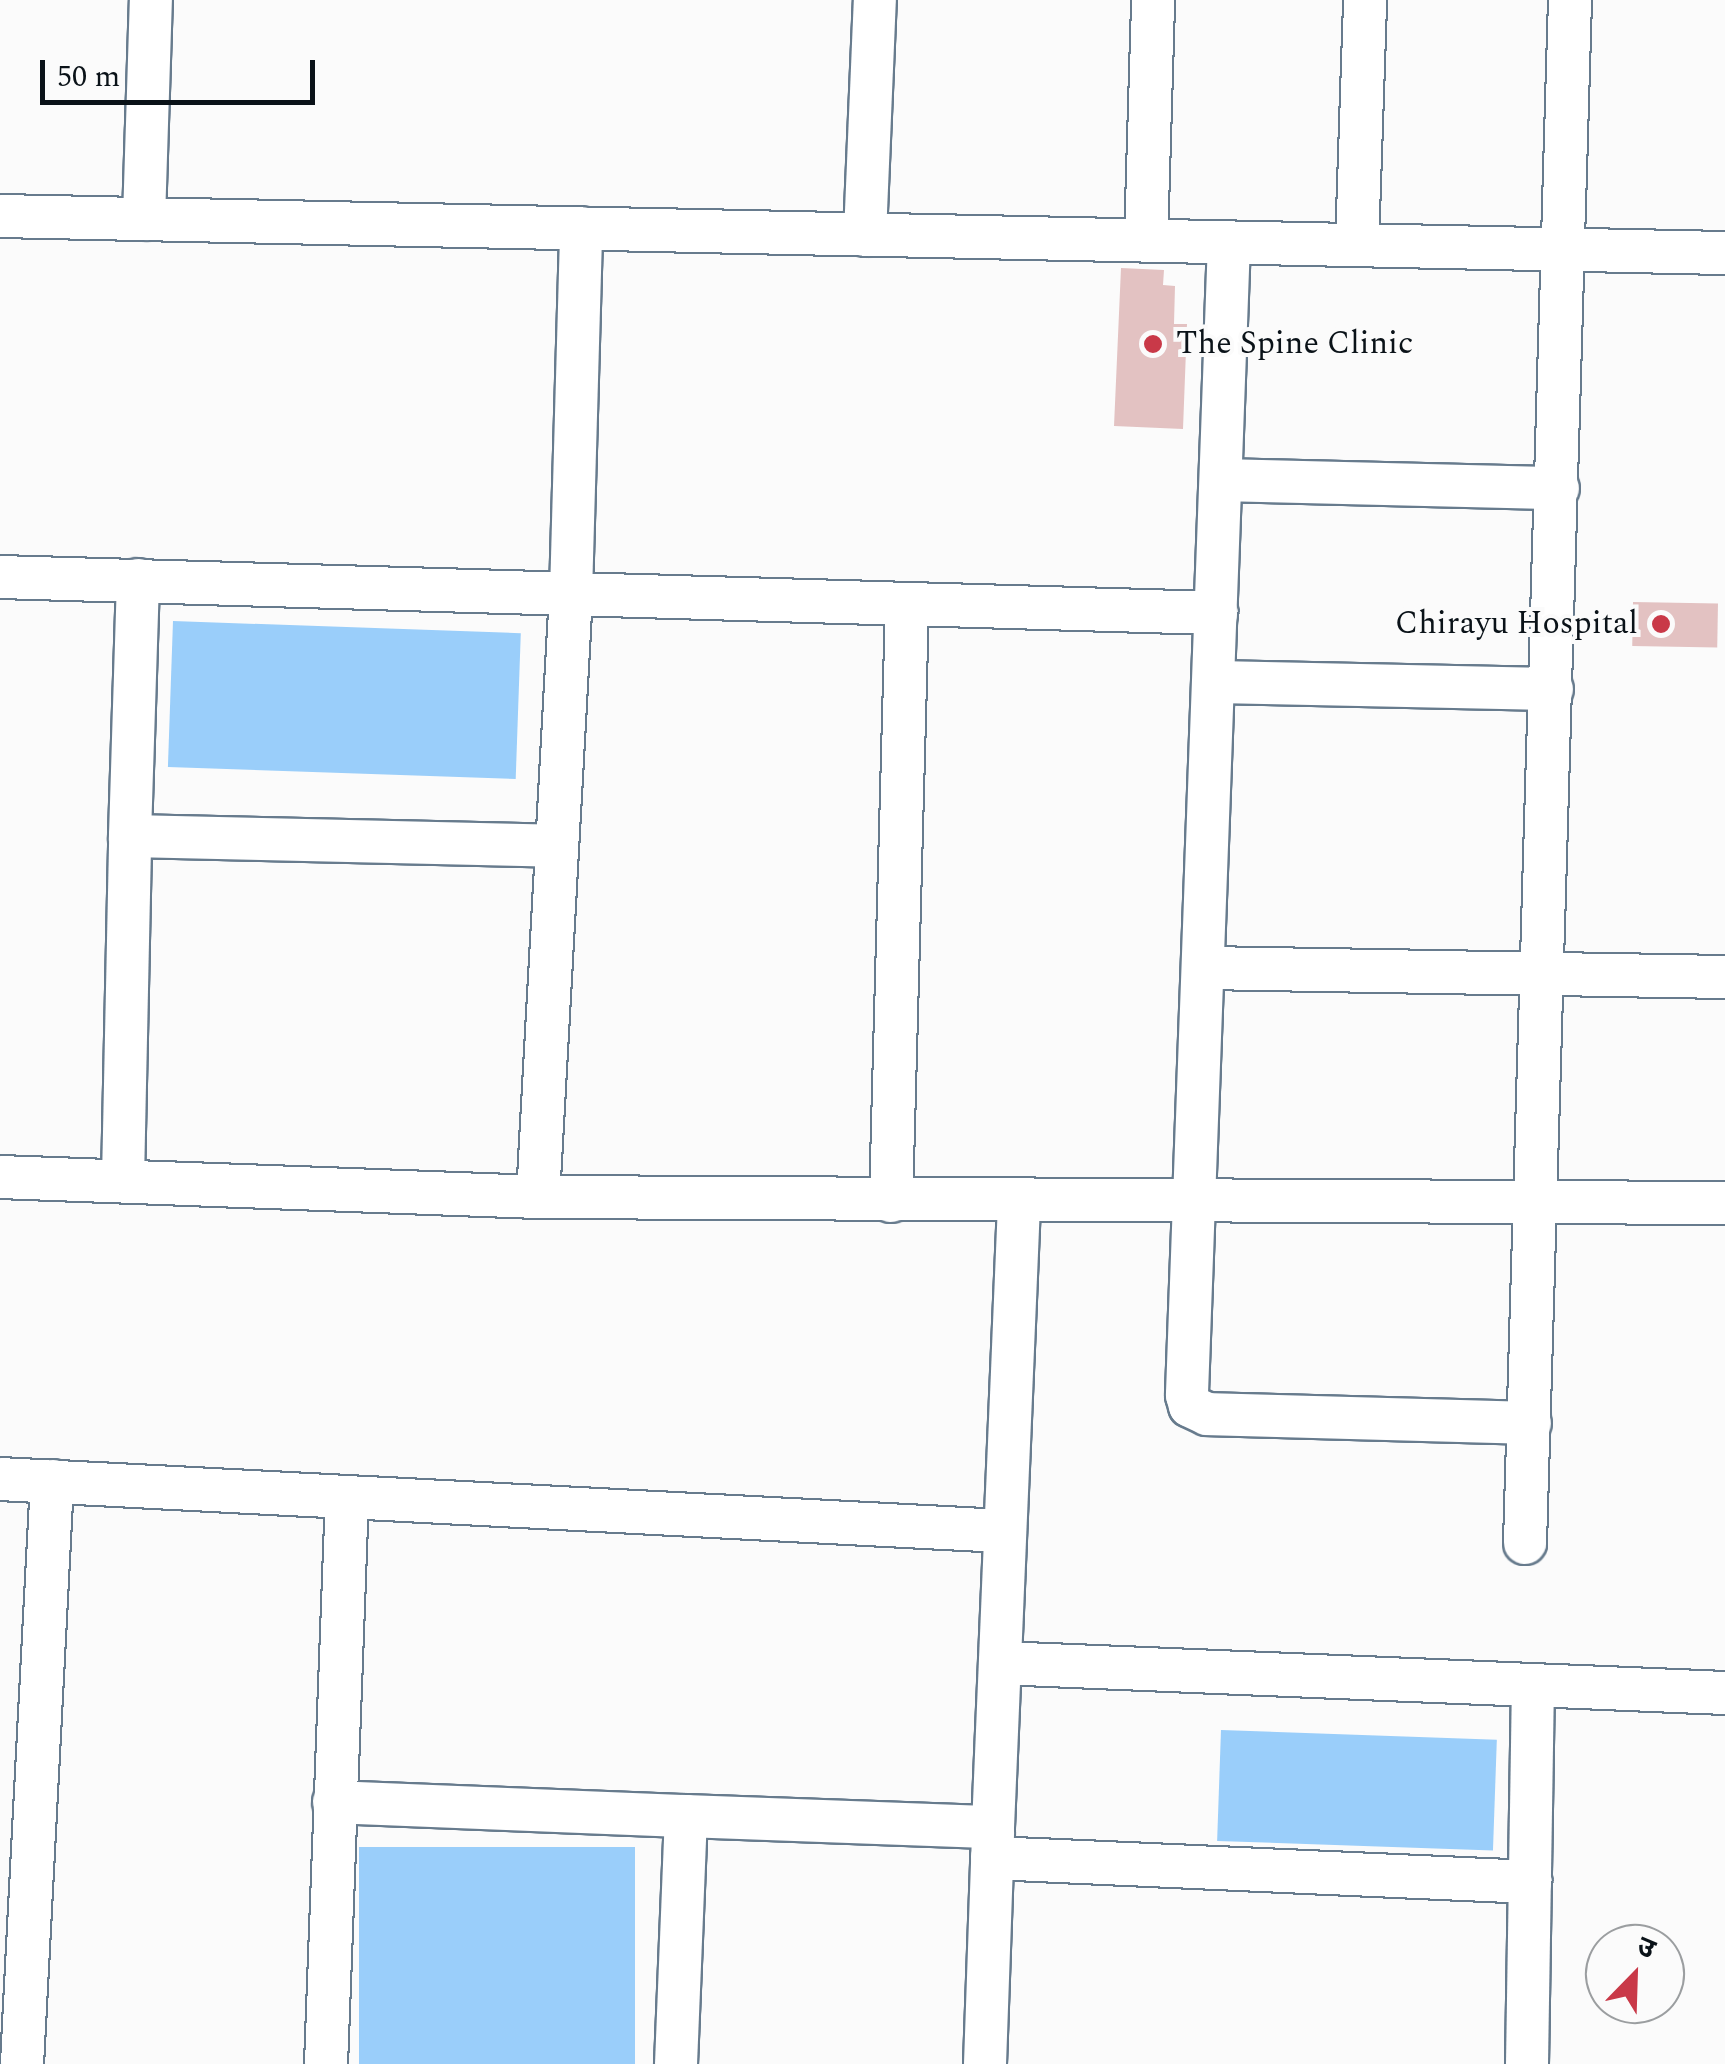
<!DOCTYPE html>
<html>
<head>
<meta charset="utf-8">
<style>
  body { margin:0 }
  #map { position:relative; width:1725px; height:2064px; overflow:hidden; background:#fbfbfb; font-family:Spectral,"Noto Sans Devanagari",serif }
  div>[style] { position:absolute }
  .green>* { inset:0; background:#9acefa; transform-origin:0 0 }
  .building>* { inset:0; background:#e3c2c2; transform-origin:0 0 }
  .roads { filter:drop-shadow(2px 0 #677b8d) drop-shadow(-2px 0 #677b8d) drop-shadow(0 2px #677b8d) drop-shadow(0 -2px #677b8d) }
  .street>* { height:42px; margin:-21px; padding:0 21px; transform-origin:21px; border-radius:21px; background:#fff }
  .dots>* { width:28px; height:28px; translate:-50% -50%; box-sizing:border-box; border:5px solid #fbfbfb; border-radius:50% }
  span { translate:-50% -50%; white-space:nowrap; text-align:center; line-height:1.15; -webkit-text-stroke:8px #fbfbfb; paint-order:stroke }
  .poi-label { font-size:32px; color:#0a1218 }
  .left { translate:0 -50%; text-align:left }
  .right { translate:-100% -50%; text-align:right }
  .north { position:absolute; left:1585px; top:1924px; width:100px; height:100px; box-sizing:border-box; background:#fbfbfb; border:2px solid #9b9ea0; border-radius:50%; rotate:23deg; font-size:28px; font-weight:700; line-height:40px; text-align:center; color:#0a1218 }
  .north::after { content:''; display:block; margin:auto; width:35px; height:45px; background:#c93948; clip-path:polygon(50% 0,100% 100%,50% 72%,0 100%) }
  .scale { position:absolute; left:40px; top:60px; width:275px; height:45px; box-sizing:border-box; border:5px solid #0a1218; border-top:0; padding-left:12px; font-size:30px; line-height:35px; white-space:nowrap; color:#0a1218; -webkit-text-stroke:8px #fbfbfb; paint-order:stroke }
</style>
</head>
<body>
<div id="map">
  <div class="green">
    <i style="left:173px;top:621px;width:348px;height:146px;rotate:2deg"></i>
    <i style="left:1221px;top:1730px;width:276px;height:111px;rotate:2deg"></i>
    <i style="left:359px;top:1847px;width:276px;height:217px"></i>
  </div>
  <div class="building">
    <i style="clip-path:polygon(1121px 268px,1164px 270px,1163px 285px,1175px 286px,1174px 324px,1187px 324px,1183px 429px,1114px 426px)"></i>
    <i style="left:1633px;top:602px;width:85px;height:44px;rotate:1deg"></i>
  </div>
  <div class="roads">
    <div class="street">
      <i style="left:0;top:216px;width:1725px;rotate:1.23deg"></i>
      <i style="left:144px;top:219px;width:219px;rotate:-88.2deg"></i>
      <i style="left:865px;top:235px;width:235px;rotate:-87.6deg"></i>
      <i style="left:1146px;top:240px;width:240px;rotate:-88.3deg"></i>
      <i style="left:1229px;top:242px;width:1154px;rotate:92.09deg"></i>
      <i style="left:1187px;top:1395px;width:11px;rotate:75deg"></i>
      <i style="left:1190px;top:1406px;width:19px;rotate:25deg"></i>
      <i style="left:1207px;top:1414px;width:323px;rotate:1.6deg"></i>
      <i style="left:1357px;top:245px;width:245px;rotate:-88.1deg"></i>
      <i style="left:1221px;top:480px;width:337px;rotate:1.4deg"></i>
      <i style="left:0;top:577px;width:1217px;rotate:1.7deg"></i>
      <i style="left:138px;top:580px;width:256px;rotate:91.8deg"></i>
      <i style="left:130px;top:836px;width:426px;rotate:1.3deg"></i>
      <i style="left:1214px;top:682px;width:338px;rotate:1.2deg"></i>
      <i style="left:1205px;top:968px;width:520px;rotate:0.99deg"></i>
      <i style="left:0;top:1177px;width:538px;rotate:2.13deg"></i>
      <i style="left:538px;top:1197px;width:1187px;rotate:0.29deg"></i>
      <i style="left:123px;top:1180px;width:344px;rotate:-88.8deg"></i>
      <i style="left:538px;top:1197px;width:604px;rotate:-86.87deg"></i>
      <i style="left:571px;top:594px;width:366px;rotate:-88.4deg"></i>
      <i style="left:891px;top:1201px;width:597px;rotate:-88.46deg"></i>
      <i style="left:0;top:1479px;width:1003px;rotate:2.97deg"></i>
      <i style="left:1525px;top:1543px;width:1544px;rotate:-88.33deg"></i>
      <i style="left:1000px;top:1663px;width:726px;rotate:2.37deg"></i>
      <i style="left:334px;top:1802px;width:352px;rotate:2.3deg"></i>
      <i style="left:992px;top:1858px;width:539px;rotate:2.55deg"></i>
      <i style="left:22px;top:2064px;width:584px;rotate:-87.05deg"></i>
      <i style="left:326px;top:2064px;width:567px;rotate:-87.88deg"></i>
      <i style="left:676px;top:2064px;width:248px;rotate:-87.7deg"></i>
      <i style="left:686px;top:1816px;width:307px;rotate:2.1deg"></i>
      <i style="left:993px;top:1827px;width:624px;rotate:-87.61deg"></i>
      <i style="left:985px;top:2064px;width:232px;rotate:-88deg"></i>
      <i style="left:1527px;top:2064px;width:378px;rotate:-89.1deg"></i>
    </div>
  </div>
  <div class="dots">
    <i style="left:1153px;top:344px;background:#c93948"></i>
    <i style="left:1661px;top:624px;background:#c93948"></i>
  </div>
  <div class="poi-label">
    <span class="left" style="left:1176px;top:344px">The Spine Clinic</span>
    <span class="right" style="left:1638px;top:624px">Chirayu Hospital</span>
  </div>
  <div class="north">उ</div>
  <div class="scale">50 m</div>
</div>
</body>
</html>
